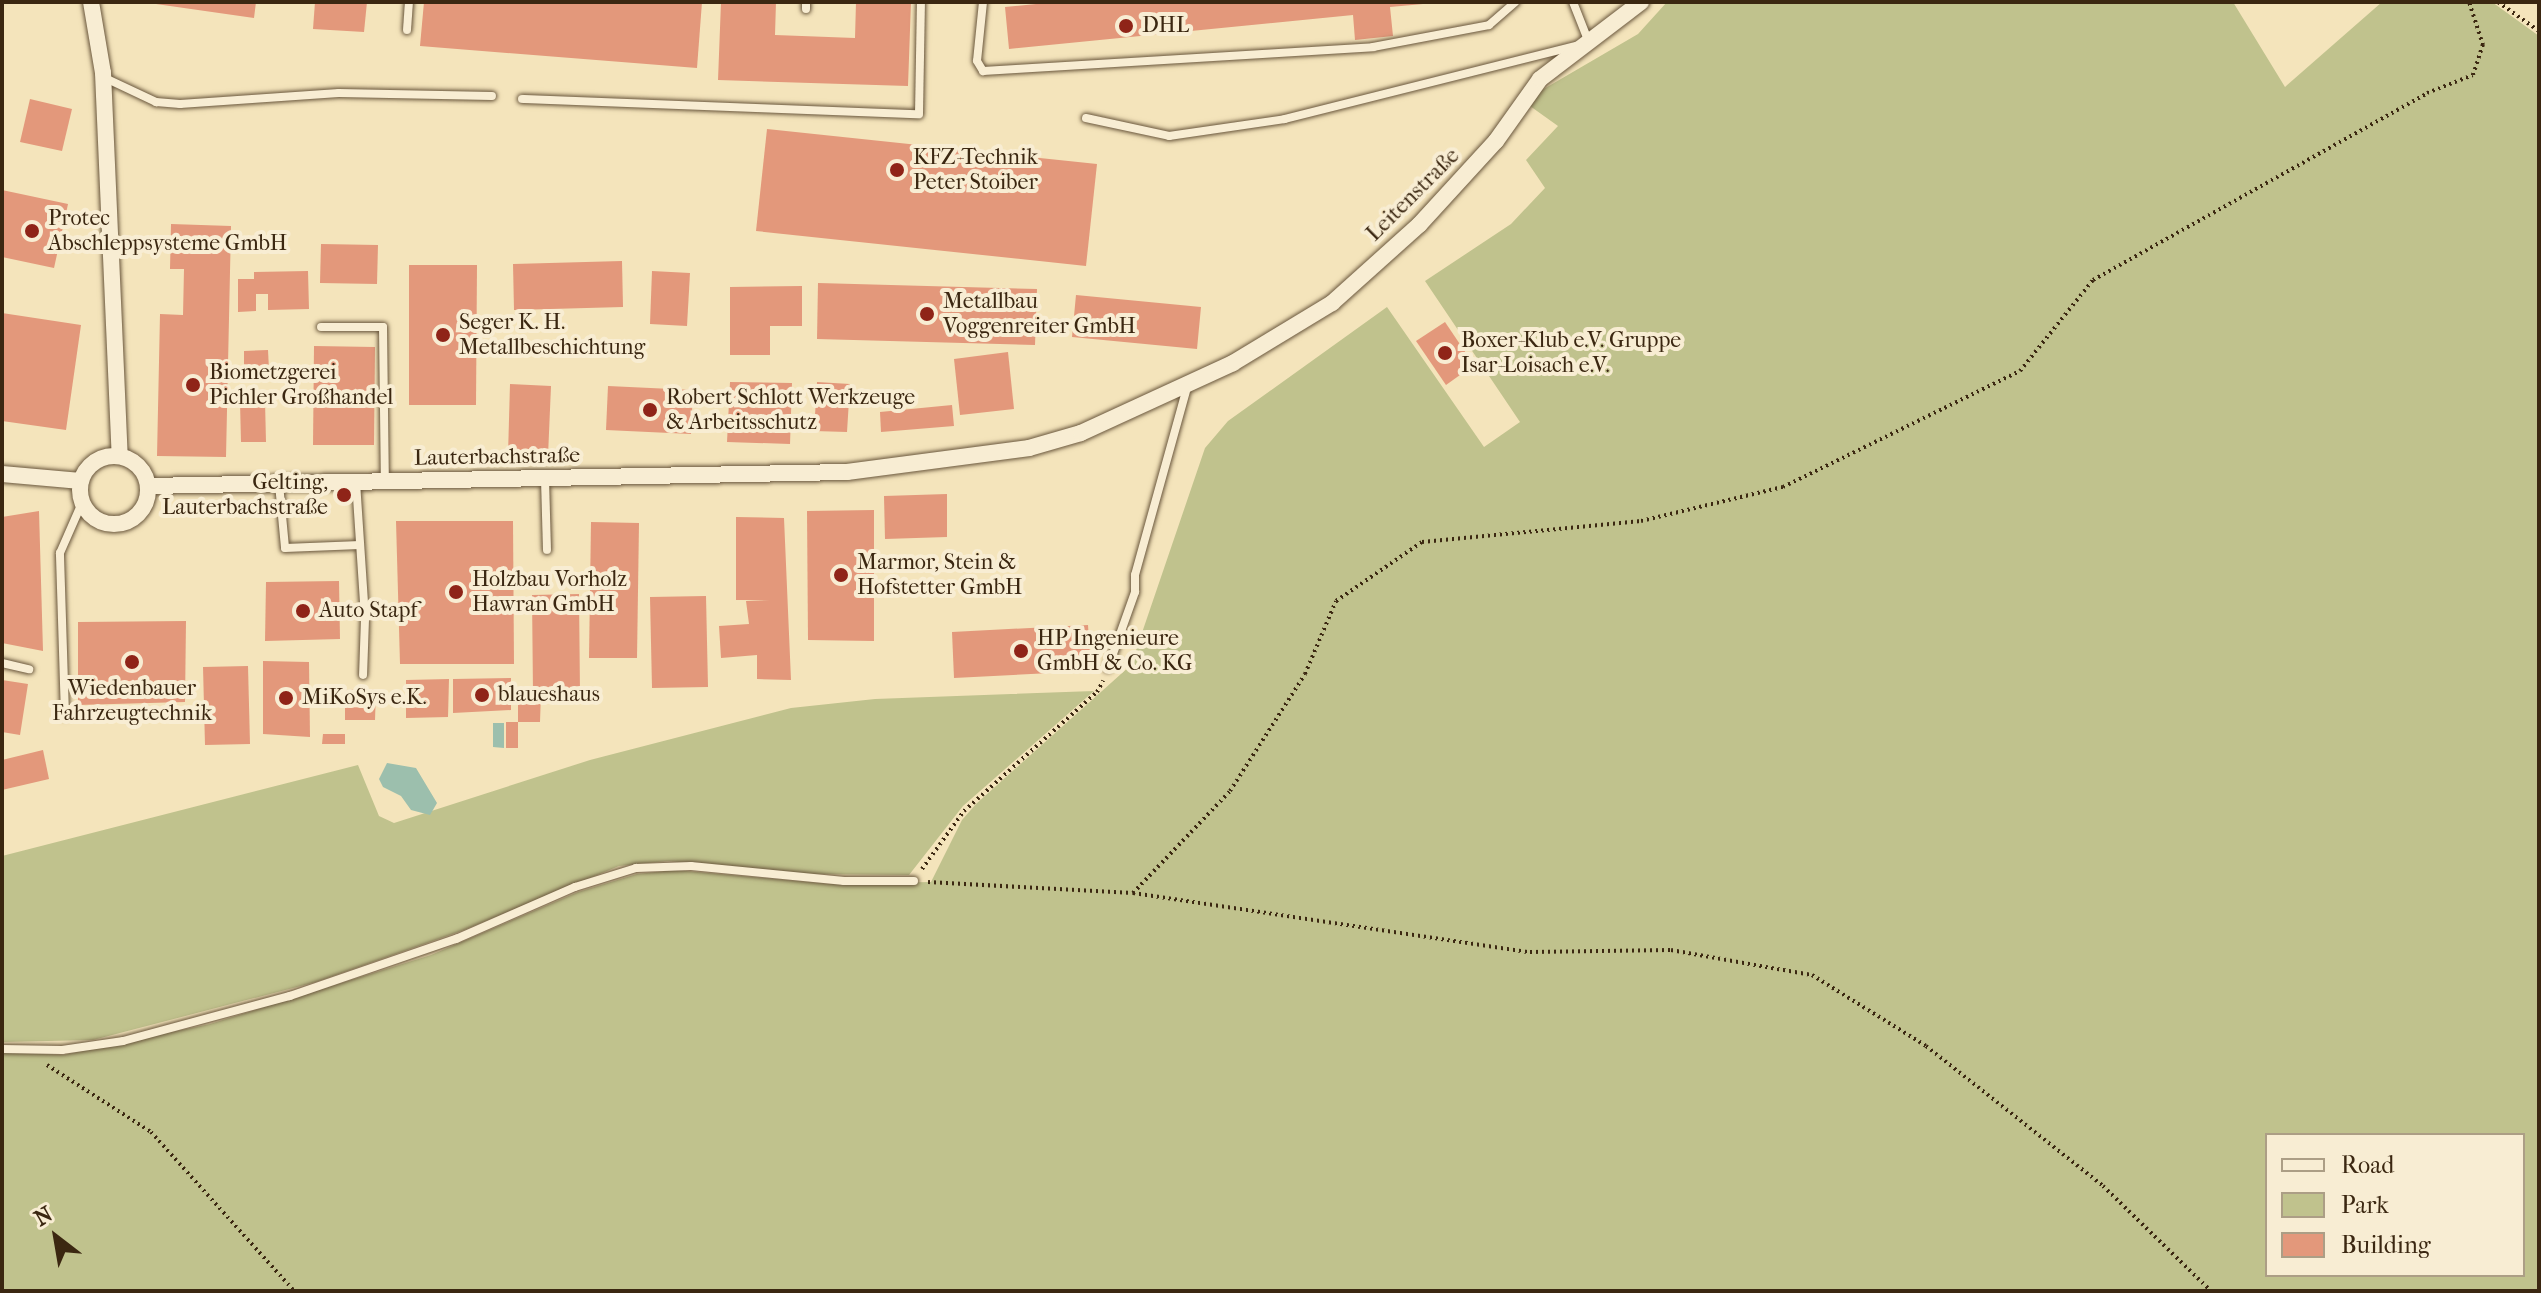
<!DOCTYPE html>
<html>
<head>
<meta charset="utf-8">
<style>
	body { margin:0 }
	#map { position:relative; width:2541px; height:1293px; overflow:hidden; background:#f4e4bb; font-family:"IM FELL French Canon",serif }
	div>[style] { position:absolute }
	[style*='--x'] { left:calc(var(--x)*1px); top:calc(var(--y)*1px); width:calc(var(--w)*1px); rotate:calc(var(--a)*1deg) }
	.green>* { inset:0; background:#c0c28d }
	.water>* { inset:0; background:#9cbfad }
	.building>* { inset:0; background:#e3987b }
	.path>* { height:4px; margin-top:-2px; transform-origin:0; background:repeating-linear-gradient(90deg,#3b2711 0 2px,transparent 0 6px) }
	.roads { filter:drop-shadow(0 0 2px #69563c) drop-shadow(0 0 2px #69563c) }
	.lane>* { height:8px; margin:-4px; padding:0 4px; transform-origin:4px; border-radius:4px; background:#f8edd3 }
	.street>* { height:16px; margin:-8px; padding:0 8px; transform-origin:8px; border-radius:8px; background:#f8edd3 }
	.street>.ring { margin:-8px; padding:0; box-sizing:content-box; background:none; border:16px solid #f8edd3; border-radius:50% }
	.dots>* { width:22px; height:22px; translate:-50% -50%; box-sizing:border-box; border:4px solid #f8edd3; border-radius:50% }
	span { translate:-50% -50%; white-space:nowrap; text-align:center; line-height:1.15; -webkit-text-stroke:8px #f8edd3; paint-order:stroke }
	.poi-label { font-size:22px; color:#3b2711 }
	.left { translate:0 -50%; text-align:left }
	.right { translate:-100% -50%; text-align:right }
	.street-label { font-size:22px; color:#3b2711 }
	.frame { position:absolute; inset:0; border:4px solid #3b2711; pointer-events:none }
	.legend { position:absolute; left:2265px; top:1133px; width:260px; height:144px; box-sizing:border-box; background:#f8edd3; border:2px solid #ac9e85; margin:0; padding:10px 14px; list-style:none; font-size:24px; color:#3b2711 }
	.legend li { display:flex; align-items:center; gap:16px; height:40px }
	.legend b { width:40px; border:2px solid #ac9e85 }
	.north { position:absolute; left:16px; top:1197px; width:80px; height:80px; -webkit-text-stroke:6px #f8edd3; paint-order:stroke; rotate:329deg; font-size:22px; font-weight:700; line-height:32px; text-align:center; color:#3b2711 }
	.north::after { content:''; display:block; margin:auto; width:28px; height:36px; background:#3b2711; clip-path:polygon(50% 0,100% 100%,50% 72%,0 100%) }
</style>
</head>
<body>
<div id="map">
	<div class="green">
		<div style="clip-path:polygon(evenodd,1667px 2px,2233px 2px,2285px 87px,2382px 2px,2492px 2px,2539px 36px,2539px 1291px,2px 1291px,2px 1052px,63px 1055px,210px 1024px,431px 955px,578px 892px,637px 874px,675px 870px,830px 884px,931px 882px,962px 820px,976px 804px,1131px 665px,1205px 448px,1228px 421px,1387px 307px,1484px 447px,1520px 422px,1425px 281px,1511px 224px,1545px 188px,1526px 160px,1558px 126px,1523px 101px,1638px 34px,1667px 2px,2267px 1135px,2523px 1135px,2523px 1275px,2267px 1275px,2267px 1135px)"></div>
		<div style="clip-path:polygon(1094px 691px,963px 806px,909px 875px,803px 874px,668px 861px,619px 866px,464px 930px,316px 982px,93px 1040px,2px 1042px,2px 856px,358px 765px,379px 816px,394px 823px,590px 760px,791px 708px,875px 699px)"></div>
	</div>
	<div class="water">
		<div style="clip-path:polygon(493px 723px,504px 723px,504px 748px,493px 747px)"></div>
		<div style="clip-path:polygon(387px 763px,416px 768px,437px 803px,430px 815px,411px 810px,401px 796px,383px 787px,379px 779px)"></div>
	</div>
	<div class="building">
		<div style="clip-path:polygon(142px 2px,256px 2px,254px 18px)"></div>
		<div style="clip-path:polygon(315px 2px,367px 2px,364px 32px,313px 29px)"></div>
		<div style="clip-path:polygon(424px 2px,702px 2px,697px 68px,420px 46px)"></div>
		<div style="clip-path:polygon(721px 2px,776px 2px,775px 35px,855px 38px,856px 2px,911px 2px,908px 86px,718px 80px)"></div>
		<div style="clip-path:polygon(1056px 2px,1423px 2px,1423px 4px,1390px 7px,1393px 36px,1355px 40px,1353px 15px,1009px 49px,1005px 7px)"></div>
		<div style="clip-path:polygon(30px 99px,72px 109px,62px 151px,20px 142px)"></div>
		<div style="clip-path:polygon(767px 129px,1097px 164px,1086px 266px,756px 231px)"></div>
		<div style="clip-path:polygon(2px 190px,68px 204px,54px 268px,2px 257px)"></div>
		<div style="clip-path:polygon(171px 224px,231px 226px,226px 457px,157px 456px,160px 314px,183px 315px,184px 269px,170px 269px)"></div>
		<div style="clip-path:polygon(321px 244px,378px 245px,377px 284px,320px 283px)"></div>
		<div style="clip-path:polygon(622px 261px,623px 307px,514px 310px,513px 264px)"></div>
		<div style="clip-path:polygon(409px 265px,477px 265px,476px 405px,409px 405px)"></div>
		<div style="clip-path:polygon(308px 271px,309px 309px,268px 310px,268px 294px,256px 294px,256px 311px,238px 312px,238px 279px,254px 279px,254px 272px)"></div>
		<div style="clip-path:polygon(652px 271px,690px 273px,687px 326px,650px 324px)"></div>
		<div style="clip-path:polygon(818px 283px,1037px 289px,1035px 345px,817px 339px)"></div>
		<div style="clip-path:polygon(802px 286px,802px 326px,770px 326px,770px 355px,730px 355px,730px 287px)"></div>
		<div style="clip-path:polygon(1076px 295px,1201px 307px,1197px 349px,1072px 337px)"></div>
		<div style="clip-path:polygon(2px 313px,81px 325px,66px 430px,2px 421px)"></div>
		<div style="clip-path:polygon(1445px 322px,1474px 365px,1446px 385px,1416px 341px)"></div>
		<div style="clip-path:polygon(314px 346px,375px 347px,374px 445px,313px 445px)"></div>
		<div style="clip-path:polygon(268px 350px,269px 370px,244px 371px,244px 351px)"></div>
		<div style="clip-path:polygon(1008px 352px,1014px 409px,960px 415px,954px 359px)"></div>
		<div style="clip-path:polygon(730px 382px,792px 383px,790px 444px,727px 442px)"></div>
		<div style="clip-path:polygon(817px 382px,850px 384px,847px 432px,814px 431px)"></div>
		<div style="clip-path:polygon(510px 384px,551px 386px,548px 456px,508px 455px)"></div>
		<div style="clip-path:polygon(608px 386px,693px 390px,691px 434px,606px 430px)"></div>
		<div style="clip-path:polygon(265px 401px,266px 442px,241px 442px,240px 402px)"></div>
		<div style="clip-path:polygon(952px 405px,954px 426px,881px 432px,880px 412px)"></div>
		<div style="clip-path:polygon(947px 494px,947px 537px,885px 539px,884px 496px)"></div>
		<div style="clip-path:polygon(874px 510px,874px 641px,808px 640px,807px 511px)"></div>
		<div style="clip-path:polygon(39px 511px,43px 651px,2px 643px,2px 517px)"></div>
		<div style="clip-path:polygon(736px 517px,784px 518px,791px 680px,757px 679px,757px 655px,721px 658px,719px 626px,749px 624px,746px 601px,770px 600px,736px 600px)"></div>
		<div style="clip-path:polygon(396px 521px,513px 521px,514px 664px,400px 664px)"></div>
		<div style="clip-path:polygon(591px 522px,639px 523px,637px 658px,589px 658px)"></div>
		<div style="clip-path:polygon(339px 581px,340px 639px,265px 641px,266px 582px)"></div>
		<div style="clip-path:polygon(579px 594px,580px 693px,541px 693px,540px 722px,518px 722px,518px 694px,533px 694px,532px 595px)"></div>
		<div style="clip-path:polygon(706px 596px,708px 687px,652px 688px,650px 597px)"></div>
		<div style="clip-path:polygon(186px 621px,185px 702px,78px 705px,78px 622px)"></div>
		<div style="clip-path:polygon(1088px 625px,1091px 671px,954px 678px,952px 632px)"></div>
		<div style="clip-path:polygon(263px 661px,309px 662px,310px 737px,263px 734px)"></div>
		<div style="clip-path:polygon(248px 666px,250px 744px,205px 745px,203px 667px)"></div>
		<div style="clip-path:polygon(511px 678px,511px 710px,453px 713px,453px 679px)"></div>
		<div style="clip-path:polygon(449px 679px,448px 717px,406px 718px,406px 680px)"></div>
		<div style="clip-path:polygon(2px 680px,28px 684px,20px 735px,2px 732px)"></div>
		<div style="clip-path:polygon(376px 689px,375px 720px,345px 720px,345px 690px)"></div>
		<div style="clip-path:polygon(506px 722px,518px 722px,518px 748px,506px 748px)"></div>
		<div style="clip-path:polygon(323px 734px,345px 734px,345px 744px,322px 744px)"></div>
		<div style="clip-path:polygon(43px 750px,49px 779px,2px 790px,2px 760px)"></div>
	</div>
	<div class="path">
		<div style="--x:2498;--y:2;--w:50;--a:35.3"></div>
		<div style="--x:922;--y:869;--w:72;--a:-54.1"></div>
		<div style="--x:964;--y:811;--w:178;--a:-41.8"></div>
		<div style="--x:1097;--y:692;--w:13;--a:-61"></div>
		<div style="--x:928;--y:882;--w:205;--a:3.1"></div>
		<div style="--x:1133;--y:893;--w:401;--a:8.5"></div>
		<div style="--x:1530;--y:952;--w:141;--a:-0.8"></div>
		<div style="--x:1671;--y:950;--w:143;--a:10.1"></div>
		<div style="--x:1812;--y:975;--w:134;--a:31.9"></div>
		<div style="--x:1926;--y:1046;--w:226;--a:38.3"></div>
		<div style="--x:2103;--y:1186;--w:151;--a:44.2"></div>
		<div style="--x:1133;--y:893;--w:141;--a:-46.4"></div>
		<div style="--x:1230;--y:791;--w:139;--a:-57.3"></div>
		<div style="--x:1305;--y:674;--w:79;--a:-67"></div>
		<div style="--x:1336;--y:601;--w:104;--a:-34.5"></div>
		<div style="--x:1422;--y:542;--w:220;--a:-5.5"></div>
		<div style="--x:1641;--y:521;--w:146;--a:-13.5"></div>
		<div style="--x:1783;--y:487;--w:264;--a:-26.1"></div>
		<div style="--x:2020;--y:371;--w:117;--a:-51.3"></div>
		<div style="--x:2093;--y:280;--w:383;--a:-29.2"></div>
		<div style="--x:2427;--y:93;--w:49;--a:-21.4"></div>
		<div style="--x:2473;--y:75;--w:32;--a:-72"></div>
		<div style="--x:2483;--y:45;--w:45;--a:-108"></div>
		<div style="--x:47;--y:1065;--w:124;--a:32.8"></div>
		<div style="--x:151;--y:1132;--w:214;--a:48"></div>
	</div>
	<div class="roads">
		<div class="lane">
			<div style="--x:983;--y:2;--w:59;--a:95.8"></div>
			<div style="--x:977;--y:61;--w:12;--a:59"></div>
			<div style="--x:983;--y:71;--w:391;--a:-3.5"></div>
			<div style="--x:1373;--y:47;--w:118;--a:-10.7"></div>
			<div style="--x:1489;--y:25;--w:35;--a:-41"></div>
			<div style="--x:1573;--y:2;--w:41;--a:68.5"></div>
			<div style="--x:806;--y:9;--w:7;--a:-90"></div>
			<div style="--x:407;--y:30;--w:28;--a:-86"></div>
			<div style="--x:103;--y:77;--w:59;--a:25.3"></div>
			<div style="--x:156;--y:102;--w:24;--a:5"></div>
			<div style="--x:180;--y:104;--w:159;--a:-4"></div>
			<div style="--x:339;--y:93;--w:153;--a:1.1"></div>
			<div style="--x:522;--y:99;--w:397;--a:2.2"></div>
			<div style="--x:919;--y:114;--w:112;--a:-89"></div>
			<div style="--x:1086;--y:118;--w:85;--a:12.2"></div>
			<div style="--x:1169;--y:136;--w:117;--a:-8.3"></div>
			<div style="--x:1285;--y:119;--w:300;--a:-14.1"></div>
			<div style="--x:321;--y:327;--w:62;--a:0"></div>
			<div style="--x:383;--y:327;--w:154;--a:89.3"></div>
			<div style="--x:545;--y:479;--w:71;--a:88.4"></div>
			<div style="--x:356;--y:482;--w:137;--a:86.2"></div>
			<div style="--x:365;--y:619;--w:56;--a:92"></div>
			<div style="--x:279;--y:484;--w:64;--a:84.6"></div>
			<div style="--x:285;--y:548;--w:75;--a:-2.3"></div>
			<div style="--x:2;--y:663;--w:28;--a:13"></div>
			<div style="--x:1108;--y:668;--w:81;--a:-70.4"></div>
			<div style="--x:1135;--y:592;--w:17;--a:-90"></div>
			<div style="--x:1135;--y:575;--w:195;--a:-74.5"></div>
			<div style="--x:65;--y:715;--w:162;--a:-91.8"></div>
			<div style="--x:60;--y:553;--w:55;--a:-66.3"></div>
			<div style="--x:2;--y:1049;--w:60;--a:1"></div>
			<div style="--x:62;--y:1050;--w:62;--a:-8.4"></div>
			<div style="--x:123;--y:1041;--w:173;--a:-15.1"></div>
			<div style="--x:290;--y:996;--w:176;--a:-19"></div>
			<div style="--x:456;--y:939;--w:130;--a:-23.6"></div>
			<div style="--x:575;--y:887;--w:64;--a:-17.3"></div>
			<div style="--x:636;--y:868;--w:55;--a:-2.1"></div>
			<div style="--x:691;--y:866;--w:154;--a:5.6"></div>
			<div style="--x:844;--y:881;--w:70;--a:0"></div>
		</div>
		<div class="street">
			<div style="--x:91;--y:2;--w:72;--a:80.4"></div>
			<div style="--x:103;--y:73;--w:382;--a:87.5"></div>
			<div class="ring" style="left:80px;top:456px;width:52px;height:52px"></div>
			<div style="--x:2;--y:474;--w:79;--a:5.1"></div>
			<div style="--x:148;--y:486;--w:699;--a:-1.15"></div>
			<div style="--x:847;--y:472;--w:184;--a:-7.5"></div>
			<div style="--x:1029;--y:448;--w:54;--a:-16.1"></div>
			<div style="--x:1081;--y:433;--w:167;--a:-24.7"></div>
			<div style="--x:1233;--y:363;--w:116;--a:-31.2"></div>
			<div style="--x:1332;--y:303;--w:117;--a:-41.9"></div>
			<div style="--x:1419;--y:225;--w:114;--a:-47.5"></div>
			<div style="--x:1496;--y:141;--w:76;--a:-54.6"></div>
			<div style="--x:1540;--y:79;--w:127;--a:-37.3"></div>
		</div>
	</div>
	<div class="dots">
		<div style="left:1126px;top:26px;background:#8f2418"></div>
		<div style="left:897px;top:170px;background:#8f2418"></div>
		<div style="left:32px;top:231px;background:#8f2418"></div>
		<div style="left:927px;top:314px;background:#8f2418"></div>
		<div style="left:443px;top:335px;background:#8f2418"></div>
		<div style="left:1445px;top:353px;background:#8f2418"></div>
		<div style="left:193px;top:385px;background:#8f2418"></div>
		<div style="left:650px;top:410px;background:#8f2418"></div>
		<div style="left:344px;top:495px;background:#8f2418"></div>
		<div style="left:841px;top:575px;background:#8f2418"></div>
		<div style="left:456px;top:592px;background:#8f2418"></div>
		<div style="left:303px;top:611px;background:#8f2418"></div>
		<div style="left:1021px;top:651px;background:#8f2418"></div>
		<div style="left:132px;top:662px;background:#8f2418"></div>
		<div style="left:482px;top:695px;background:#8f2418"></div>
		<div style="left:286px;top:698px;background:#8f2418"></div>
	</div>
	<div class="poi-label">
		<span class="left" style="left:1142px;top:26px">DHL</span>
		<span class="left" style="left:913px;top:170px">KFZ-Technik<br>Peter Stoiber</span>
		<span class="left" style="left:48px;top:231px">Protec<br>Abschleppsysteme GmbH</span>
		<span class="left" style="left:943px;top:314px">Metallbau<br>Voggenreiter GmbH</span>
		<span class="left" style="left:459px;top:335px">Seger K. H.<br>Metallbeschichtung</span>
		<span class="left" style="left:1461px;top:353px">Boxer-Klub e.V. Gruppe<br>Isar-Loisach e.V.</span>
		<span class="left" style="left:209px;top:385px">Biometzgerei<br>Pichler Großhandel</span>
		<span class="left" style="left:666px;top:410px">Robert Schlott Werkzeuge<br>&amp; Arbeitsschutz</span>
		<span class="right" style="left:328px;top:495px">Gelting,<br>Lauterbachstraße</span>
		<span class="left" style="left:857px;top:575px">Marmor, Stein &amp;<br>Hofstetter GmbH</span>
		<span class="left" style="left:472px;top:592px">Holzbau Vorholz<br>Hawran GmbH</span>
		<span class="left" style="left:319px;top:611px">Auto Stapf</span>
		<span class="left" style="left:1037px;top:651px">HP Ingenieure<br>GmbH &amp; Co. KG</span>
		<span style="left:132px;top:701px">Wiedenbauer<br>Fahrzeugtechnik</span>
		<span class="left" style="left:498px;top:695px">blaueshaus</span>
		<span class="left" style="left:302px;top:698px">MiKoSys e.K.</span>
	</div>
	<div class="street-label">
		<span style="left:1413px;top:195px;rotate:-45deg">Leitenstraße</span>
		<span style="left:497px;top:457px;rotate:-1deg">Lauterbachstraße</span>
	</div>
	<div class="frame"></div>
	<ul class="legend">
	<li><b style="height:10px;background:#f8edd3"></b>Road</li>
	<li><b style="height:22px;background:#c0c28d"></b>Park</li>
	<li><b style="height:22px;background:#e3987b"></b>Building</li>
	</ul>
	<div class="north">N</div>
</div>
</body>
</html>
